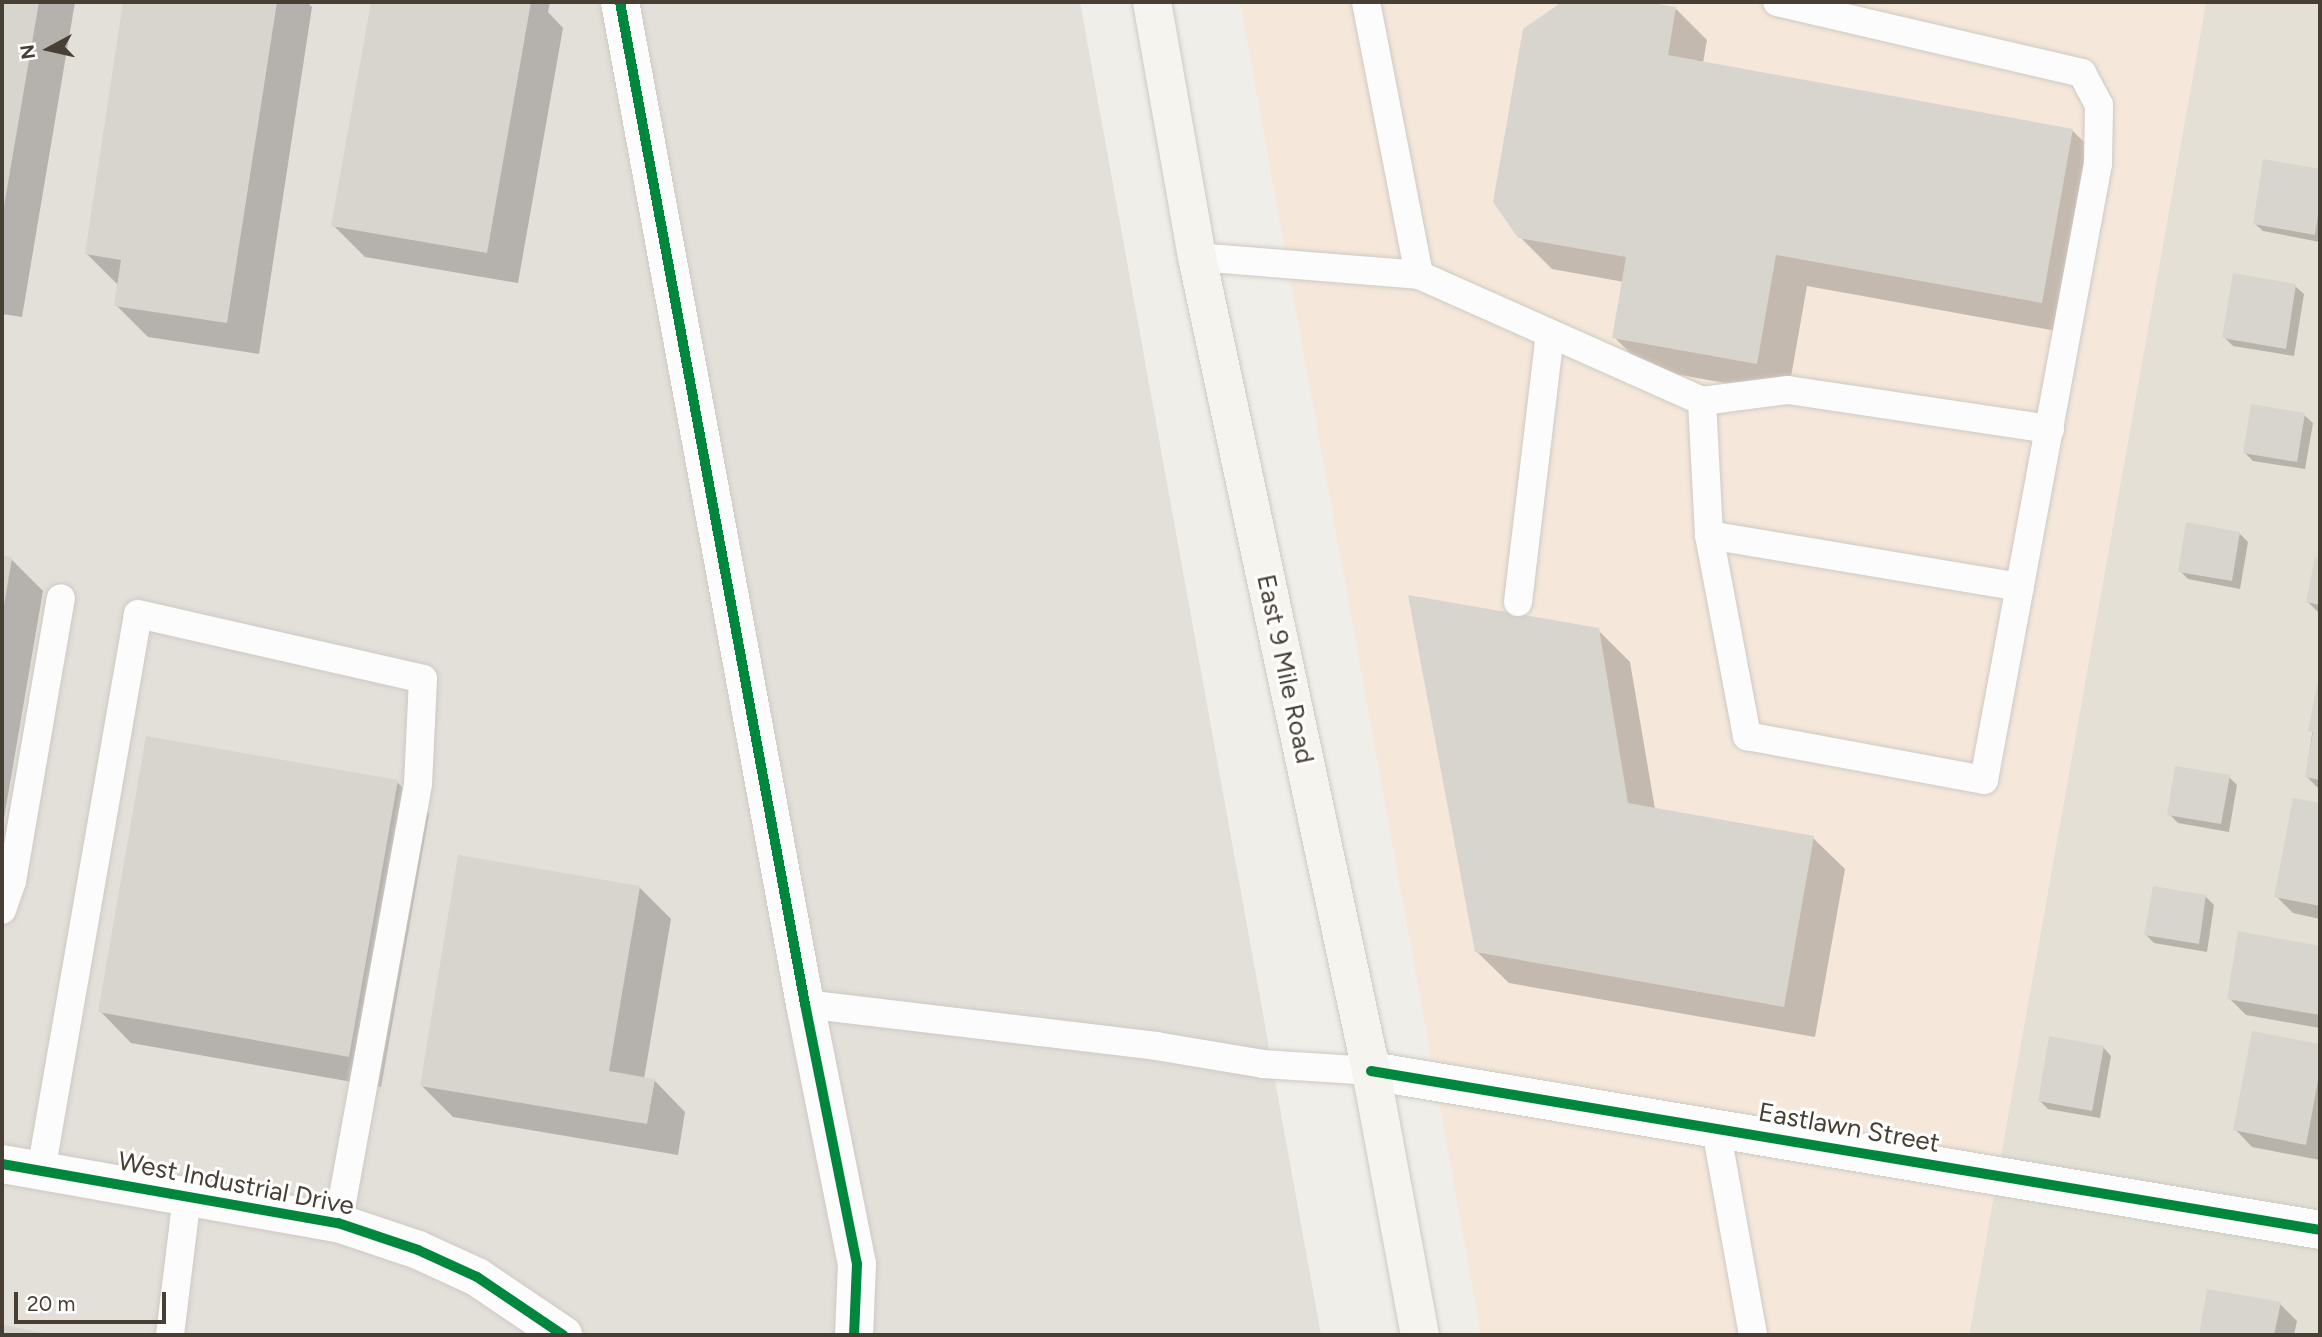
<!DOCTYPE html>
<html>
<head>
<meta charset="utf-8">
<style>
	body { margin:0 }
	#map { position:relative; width:2322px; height:1337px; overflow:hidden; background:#f0eee8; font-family:Figtree,sans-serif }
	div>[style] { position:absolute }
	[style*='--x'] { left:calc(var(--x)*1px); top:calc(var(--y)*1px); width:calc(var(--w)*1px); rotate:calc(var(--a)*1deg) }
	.residential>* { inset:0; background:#e5e0d5 }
	.commercial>* { inset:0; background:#f5e8da }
	.industrial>* { inset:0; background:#e3dfd9 }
	.shadow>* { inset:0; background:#0003 }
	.building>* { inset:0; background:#d8d5cf }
	.roads { filter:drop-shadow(0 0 2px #cdcac4) drop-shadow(0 0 2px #cdcac4) }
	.service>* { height:28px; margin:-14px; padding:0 14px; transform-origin:14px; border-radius:14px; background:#fdfcfc }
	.minor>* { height:38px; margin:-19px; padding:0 19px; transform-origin:19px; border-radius:19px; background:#fdfcfc }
	.secondary>* { height:38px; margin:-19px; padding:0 19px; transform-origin:19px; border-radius:19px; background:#f6f4ee }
	.cycleway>* { height:10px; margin:-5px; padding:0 5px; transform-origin:5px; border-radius:5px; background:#00873e }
	span { translate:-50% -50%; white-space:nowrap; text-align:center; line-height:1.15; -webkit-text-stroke:6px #fff; paint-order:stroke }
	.street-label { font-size:26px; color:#473f34 }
	.frame { position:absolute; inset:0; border:4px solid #473f34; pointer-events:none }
	.north { position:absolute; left:14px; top:14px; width:70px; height:70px; -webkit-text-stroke:5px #fff; paint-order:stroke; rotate:262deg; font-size:19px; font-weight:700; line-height:28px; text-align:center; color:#473f34 }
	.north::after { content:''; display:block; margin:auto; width:24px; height:32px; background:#473f34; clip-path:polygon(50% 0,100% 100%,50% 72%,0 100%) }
	.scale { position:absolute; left:14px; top:1292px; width:152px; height:32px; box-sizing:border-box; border:4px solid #473f34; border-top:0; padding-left:9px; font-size:21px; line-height:24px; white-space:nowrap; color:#473f34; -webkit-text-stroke:5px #fff; paint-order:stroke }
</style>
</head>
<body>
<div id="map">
	<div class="residential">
		<div style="clip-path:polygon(2206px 2px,2320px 2px,2320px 1335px,1969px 1335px)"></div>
	</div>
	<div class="commercial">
		<div style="clip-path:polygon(1240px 2px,2206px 2px,1969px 1335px,1481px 1335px)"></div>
	</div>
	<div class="industrial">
		<div style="clip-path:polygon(2px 2px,1080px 2px,1321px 1335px,2px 1335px)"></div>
	</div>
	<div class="shadow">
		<div style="clip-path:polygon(2px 2px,75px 2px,22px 317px,2px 314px)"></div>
		<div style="clip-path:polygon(125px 2px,307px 2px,312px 7px,259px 354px,148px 337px,116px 305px,119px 286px,87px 254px)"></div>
		<div style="clip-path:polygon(372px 2px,550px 2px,548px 12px,563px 28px,518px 283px,365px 257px,333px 225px)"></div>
		<div style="clip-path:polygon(1565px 2px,1635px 2px,1676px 9px,1707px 40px,1703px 63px,2072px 130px,2104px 162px,2073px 334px,1807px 286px,1788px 394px,1646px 369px,1614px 337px,1624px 282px,1552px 269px,1520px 237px,1525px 30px)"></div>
		<div style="clip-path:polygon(2265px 161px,2320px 171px,2320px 242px,2263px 231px,2254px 223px)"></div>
		<div style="clip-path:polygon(2295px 286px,2304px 294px,2294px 356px,2233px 346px,2224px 337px)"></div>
		<div style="clip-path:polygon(2304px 415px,2313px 423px,2305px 469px,2253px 461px,2245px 453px)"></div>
		<div style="clip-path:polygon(2239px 533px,2248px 542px,2240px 589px,2188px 579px,2180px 571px)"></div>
		<div style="clip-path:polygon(2px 557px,11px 559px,43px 591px,2px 830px)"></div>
		<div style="clip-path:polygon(2316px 559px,2320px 560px,2320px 614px,2308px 602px)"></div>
		<div style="clip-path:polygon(1598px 630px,1630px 662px,1655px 809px,1813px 838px,1845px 869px,1815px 1037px,1509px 983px,1477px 952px)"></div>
		<div style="clip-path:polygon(2319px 687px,2320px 687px,2320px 790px,2306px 776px)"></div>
		<div style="clip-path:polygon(2229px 777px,2237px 785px,2229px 832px,2178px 823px,2169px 814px)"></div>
		<div style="clip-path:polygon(397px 782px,429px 814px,381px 1087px,131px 1043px,100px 1011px)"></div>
		<div style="clip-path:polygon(2294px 800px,2320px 805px,2320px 919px,2293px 913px,2276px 896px)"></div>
		<div style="clip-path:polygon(640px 888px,671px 919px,644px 1079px,654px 1080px,685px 1112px,678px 1155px,453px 1117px,421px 1085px)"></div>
		<div style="clip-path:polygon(2205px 896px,2214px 905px,2207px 952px,2154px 943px,2146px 935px)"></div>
		<div style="clip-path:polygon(2239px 933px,2320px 948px,2320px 1028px,2246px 1015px,2229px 998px)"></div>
		<div style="clip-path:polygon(2253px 1033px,2320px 1046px,2320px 1160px,2252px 1147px,2235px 1129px)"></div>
		<div style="clip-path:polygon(2103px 1047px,2111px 1056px,2100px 1118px,2048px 1109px,2040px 1101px)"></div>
		<div style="clip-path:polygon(2209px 1291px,2280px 1304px,2297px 1321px,2294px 1335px,2200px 1335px)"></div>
	</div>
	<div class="building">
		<div style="clip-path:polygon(2px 2px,39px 2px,3px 212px,2px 212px)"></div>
		<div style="clip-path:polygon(123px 2px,277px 2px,227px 323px,114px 306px,121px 260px,85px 254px)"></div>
		<div style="clip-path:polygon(371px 2px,531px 2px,487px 253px,331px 226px)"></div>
		<div style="clip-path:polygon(1562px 2px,1645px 2px,1676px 7px,1668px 55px,2073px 129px,2042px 303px,1776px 255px,1757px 364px,1612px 338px,1626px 257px,1518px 238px,1493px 202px,1523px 29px)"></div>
		<div style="clip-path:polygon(2263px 159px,2320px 169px,2320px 203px,2315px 235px,2253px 224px)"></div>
		<div style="clip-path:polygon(2233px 273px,2296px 284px,2286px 349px,2222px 338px)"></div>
		<div style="clip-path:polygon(2251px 404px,2305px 413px,2297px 462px,2243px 453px)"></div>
		<div style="clip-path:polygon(2186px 522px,2240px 532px,2232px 581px,2178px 572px)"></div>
		<div style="clip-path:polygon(2px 555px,12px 558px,3px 611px,2px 611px)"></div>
		<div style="clip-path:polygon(2315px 557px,2320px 558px,2320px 605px,2306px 602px)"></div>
		<div style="clip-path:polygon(1408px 595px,1599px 628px,1628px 803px,1814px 836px,1784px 1007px,1475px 952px)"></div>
		<div style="clip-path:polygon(2317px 685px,2320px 685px,2320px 780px,2305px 777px,2313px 732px,2308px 731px)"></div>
		<div style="clip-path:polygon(146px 736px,398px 780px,349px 1057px,98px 1012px)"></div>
		<div style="clip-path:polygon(2175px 766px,2230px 775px,2221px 824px,2167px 815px)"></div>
		<div style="clip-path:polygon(2293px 798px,2320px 803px,2320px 906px,2274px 897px)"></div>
		<div style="clip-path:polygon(458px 855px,640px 886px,609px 1071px,655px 1079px,647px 1124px,420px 1086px)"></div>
		<div style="clip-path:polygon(2153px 886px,2206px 895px,2199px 944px,2144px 935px)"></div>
		<div style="clip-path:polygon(2238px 931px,2320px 946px,2320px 1015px,2227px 999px)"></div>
		<div style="clip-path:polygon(2252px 1031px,2320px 1044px,2320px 1070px,2306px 1145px,2233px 1130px)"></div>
		<div style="clip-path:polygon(2049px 1036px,2104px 1046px,2092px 1111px,2038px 1101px)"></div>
		<div style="clip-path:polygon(2207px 1289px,2281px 1302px,2274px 1335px,2199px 1335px)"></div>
		<div style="clip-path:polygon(2px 1325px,49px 1334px,49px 1335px,2px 1335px)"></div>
	</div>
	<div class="roads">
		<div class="service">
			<div style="--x:1366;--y:2;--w:278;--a:79"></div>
			<div style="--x:1197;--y:257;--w:223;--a:4.6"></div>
			<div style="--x:1419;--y:275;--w:310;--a:24"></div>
			<div style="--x:1702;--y:401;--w:134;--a:87"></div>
			<div style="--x:1709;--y:535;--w:205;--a:79.3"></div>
			<div style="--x:1747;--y:736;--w:241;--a:10.5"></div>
			<div style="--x:1984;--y:780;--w:626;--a:-79.52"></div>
			<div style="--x:2098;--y:164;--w:59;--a:-89"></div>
			<div style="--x:2099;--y:105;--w:36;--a:-118"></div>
			<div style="--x:2082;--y:73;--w:313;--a:-166.9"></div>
			<div style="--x:1702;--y:401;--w:87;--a:-7.3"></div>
			<div style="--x:1788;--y:390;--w:265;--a:8.5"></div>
			<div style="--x:1709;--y:535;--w:315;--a:9.5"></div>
			<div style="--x:1518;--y:602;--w:269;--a:-83.2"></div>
			<div style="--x:2;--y:910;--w:31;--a:-71"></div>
			<div style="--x:12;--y:881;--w:287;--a:-80.2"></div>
			<div style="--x:805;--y:1004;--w:354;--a:6.8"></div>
			<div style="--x:1156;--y:1046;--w:109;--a:9.5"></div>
			<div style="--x:1263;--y:1064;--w:108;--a:3.7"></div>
			<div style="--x:1716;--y:1129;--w:209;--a:79.8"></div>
			<div style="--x:41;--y:1171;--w:565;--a:-80.12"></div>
			<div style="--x:138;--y:614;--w:292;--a:12.8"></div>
			<div style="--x:423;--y:679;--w:105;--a:92.7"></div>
			<div style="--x:418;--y:784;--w:446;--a:100.3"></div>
			<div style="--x:170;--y:1335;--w:139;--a:-83"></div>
		</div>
		<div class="minor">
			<div style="--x:620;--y:2;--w:1019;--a:79.54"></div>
			<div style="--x:805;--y:1004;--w:265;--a:78.7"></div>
			<div style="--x:857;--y:1264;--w:71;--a:92.4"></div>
			<div style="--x:1371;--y:1071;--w:962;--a:9.51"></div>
			<div style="--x:2;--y:1164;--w:341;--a:10"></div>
			<div style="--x:338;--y:1223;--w:84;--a:18.6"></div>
			<div style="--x:418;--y:1250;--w:65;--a:24.6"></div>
			<div style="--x:477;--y:1277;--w:104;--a:34"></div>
		</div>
		<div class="secondary">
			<div style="--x:1152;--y:2;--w:259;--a:80"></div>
			<div style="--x:1197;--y:257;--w:832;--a:77.93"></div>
			<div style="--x:1371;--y:1071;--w:269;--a:79.5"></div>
		</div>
	</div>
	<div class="cycleway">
		<div style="--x:620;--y:2;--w:1019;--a:79.54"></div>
		<div style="--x:805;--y:1004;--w:265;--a:78.7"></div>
		<div style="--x:857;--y:1264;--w:71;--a:92.4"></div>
		<div style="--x:1371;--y:1071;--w:962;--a:9.51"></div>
		<div style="--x:2;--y:1164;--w:341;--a:10"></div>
		<div style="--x:338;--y:1223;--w:84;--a:18.6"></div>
		<div style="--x:418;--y:1250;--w:65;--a:24.6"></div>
		<div style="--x:477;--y:1277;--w:104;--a:34"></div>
	</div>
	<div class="street-label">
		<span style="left:1285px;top:669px;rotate:78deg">East 9 Mile Road</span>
		<span style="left:1849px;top:1128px;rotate:10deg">Eastlawn Street</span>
		<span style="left:236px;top:1184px;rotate:11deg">West Industrial Drive</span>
	</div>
	<div class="frame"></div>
	<div class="north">N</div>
	<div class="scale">20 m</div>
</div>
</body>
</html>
